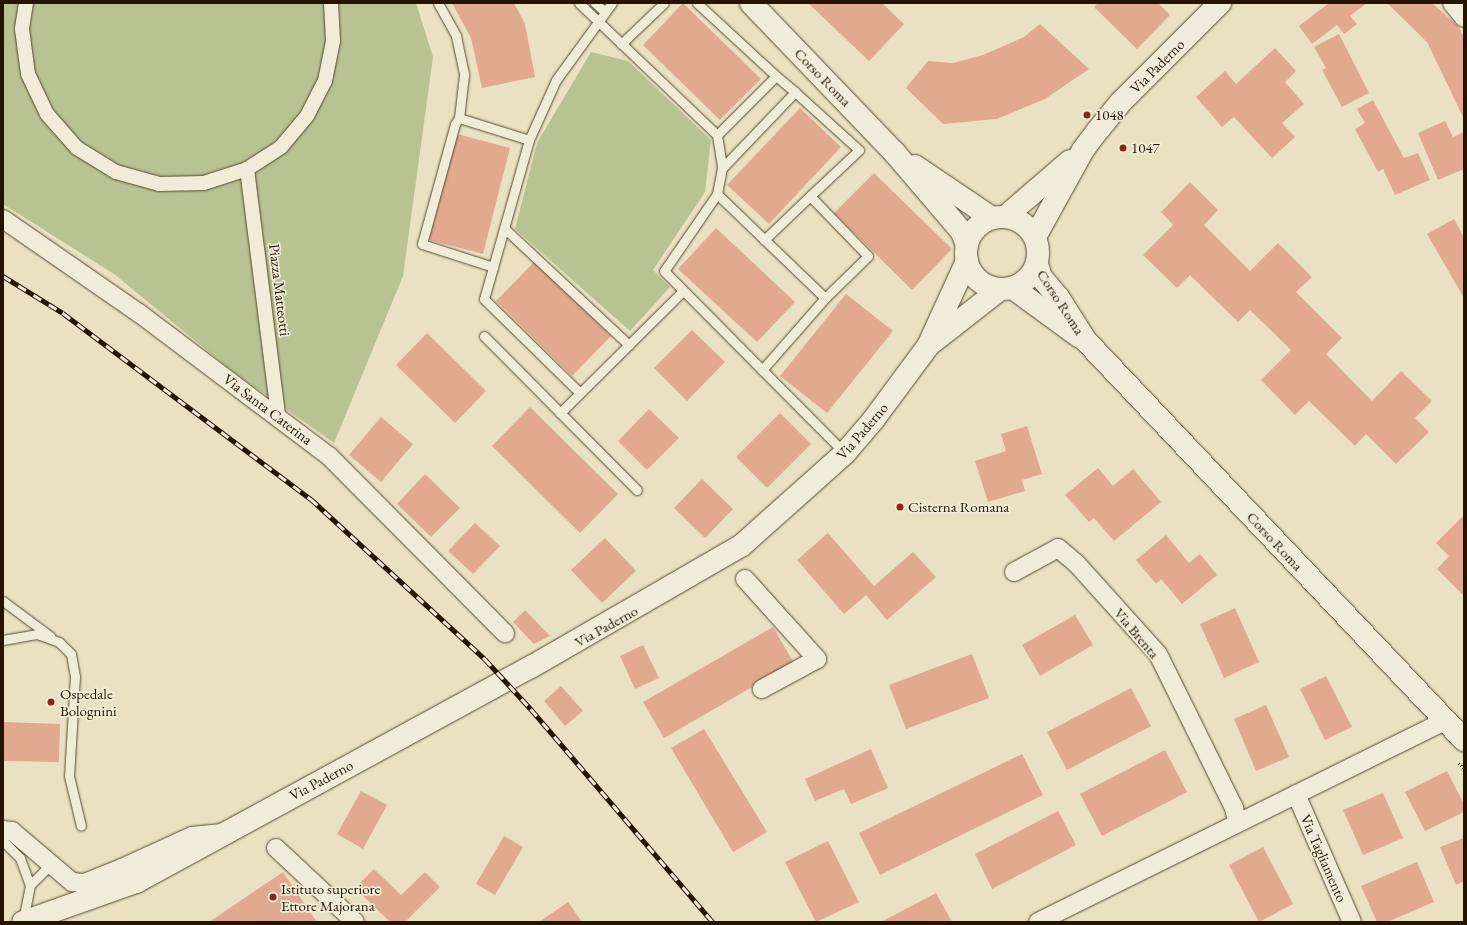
<!DOCTYPE html>
<html>
<head>
<meta charset="utf-8">
<style>
	body { margin:0 }
	#map { position:relative; width:1467px; height:925px; overflow:hidden; background:#eae1c3; font-family:"EB Garamond",serif }
	div>[style] { position:absolute }
	[style*='--x'] { left:calc(var(--x)*1px); top:calc(var(--y)*1px); width:calc(var(--w)*1px); rotate:calc(var(--a)*1deg) }
	.green>* { inset:0; background:#b8c293 }
	.building>* { inset:0; background:#e1aa90 }
	.path>* { height:2.5px; margin-top:-1.25px; transform-origin:0; background:repeating-linear-gradient(90deg,#251500 0 1px,transparent 0 3px) }
	.roads { filter:drop-shadow(0 0 1px #564831) drop-shadow(0 0 1px #564831) }
	.service>* { height:9px; margin:-4.5px; padding:0 4.5px; transform-origin:4.5px; border-radius:4.5px; background:#f1ecd8 }
	.pedestrian>* { height:14px; margin:-7px; padding:0 7px; transform-origin:7px; border-radius:7px; background:#f1ecd8 }
	.minor>* { height:18px; margin:-9px; padding:0 9px; transform-origin:9px; border-radius:9px; background:#f1ecd8 }
	.tertiary>* { height:22px; margin:-11px; padding:0 11px; transform-origin:11px; border-radius:11px; background:#f1ecd8 }
	.tertiary>.ring { margin:-11px; padding:0; box-sizing:content-box; background:none; border:22px solid #f1ecd8; border-radius:50% }
	.rail>* { height:4.5px; margin-top:-2.25px; transform-origin:0; background:repeating-linear-gradient(90deg,#f1ecd8 0 9px,#251500 0 18px); box-sizing:border-box; border-block:1px solid #251500 }
	.dots>* { width:11px; height:11px; translate:-50% -50%; box-sizing:border-box; border:2px solid #f1ecd8; border-radius:50% }
	span { translate:-50% -50%; white-space:nowrap; text-align:center; line-height:1.15; -webkit-text-stroke:3.5px #f1ecd8; paint-order:stroke }
	.street-label { font-size:15px; color:#251500 }
	.poi-label { font-size:15px; color:#251500 }
	.left { translate:0 -50%; text-align:left }
	.frame { position:absolute; inset:0; border:4px solid #251500; pointer-events:none }
</style>
</head>
<body>
<div id="map">
	<div class="green">
		<div style="clip-path:polygon(3px 3px,416px 3px,433px 57px,403px 276px,334px 443px,232px 371px,114px 274px,3px 204px)"></div>
		<div style="clip-path:polygon(591px 52px,628px 61px,711px 140px,705px 192px,653px 270px,670px 287px,630px 331px,515px 229px,537px 143px)"></div>
	</div>
	<div class="building">
		<div style="clip-path:polygon(452px 3px,514px 3px,525px 24px,535px 77px,482px 88px,471px 38px)"></div>
		<div style="clip-path:polygon(683px 3px,761px 79px,720px 120px,643px 45px)"></div>
		<div style="clip-path:polygon(808px 3px,882px 3px,904px 24px,869px 61px)"></div>
		<div style="clip-path:polygon(1098px 3px,1158px 3px,1170px 15px,1137px 49px,1094px 7px)"></div>
		<div style="clip-path:polygon(1329px 3px,1367px 3px,1350px 16px,1357px 24px,1344px 34px,1337px 25px,1312px 44px,1299px 26px)"></div>
		<div style="clip-path:polygon(1387px 3px,1432px 3px,1458px 26px,1464px 37px,1464px 119px,1427px 42px)"></div>
		<div style="clip-path:polygon(1040px 24px,1089px 69px,1045px 99px,997px 119px,943px 124px,906px 88px,928px 61px,953px 63px,983px 55px,1024px 37px)"></div>
		<div style="clip-path:polygon(1339px 34px,1369px 93px,1342px 107px,1322px 70px,1326px 68px,1314px 47px)"></div>
		<div style="clip-path:polygon(1275px 48px,1296px 71px,1285px 82px,1304px 104px,1282px 123px,1295px 137px,1272px 158px,1234px 117px,1222px 127px,1196px 97px,1225px 71px,1236px 84px)"></div>
		<div style="clip-path:polygon(1373px 100px,1404px 158px,1418px 153px,1430px 180px,1395px 195px,1383px 169px,1378px 172px,1355px 129px,1365px 123px,1357px 109px)"></div>
		<div style="clip-path:polygon(800px 108px,841px 147px,769px 224px,727px 185px)"></div>
		<div style="clip-path:polygon(1445px 121px,1453px 137px,1464px 132px,1464px 169px,1438px 180px,1418px 133px)"></div>
		<div style="clip-path:polygon(457px 134px,510px 148px,483px 254px,429px 240px)"></div>
		<div style="clip-path:polygon(874px 173px,952px 249px,912px 290px,834px 213px)"></div>
		<div style="clip-path:polygon(1190px 182px,1218px 210px,1204px 225px,1250px 271px,1278px 243px,1312px 277px,1296px 292px,1342px 338px,1326px 354px,1372px 401px,1401px 371px,1432px 401px,1415px 418px,1429px 432px,1396px 464px,1366px 434px,1355px 446px,1309px 401px,1295px 415px,1261px 380px,1291px 350px,1250px 310px,1238px 322px,1190px 275px,1177px 288px,1143px 255px,1173px 225px,1161px 212px)"></div>
		<div style="clip-path:polygon(1454px 219px,1464px 237px,1464px 298px,1427px 234px)"></div>
		<div style="clip-path:polygon(716px 228px,795px 302px,757px 342px,678px 269px)"></div>
		<div style="clip-path:polygon(534px 262px,611px 336px,572px 376px,496px 301px)"></div>
		<div style="clip-path:polygon(846px 294px,893px 331px,827px 413px,780px 376px)"></div>
		<div style="clip-path:polygon(692px 330px,725px 362px,687px 401px,654px 368px)"></div>
		<div style="clip-path:polygon(427px 333px,486px 391px,455px 423px,396px 365px)"></div>
		<div style="clip-path:polygon(530px 407px,618px 494px,580px 533px,492px 446px)"></div>
		<div style="clip-path:polygon(649px 409px,679px 438px,647px 470px,618px 441px)"></div>
		<div style="clip-path:polygon(780px 413px,811px 444px,767px 488px,736px 457px)"></div>
		<div style="clip-path:polygon(381px 417px,413px 444px,381px 482px,349px 455px)"></div>
		<div style="clip-path:polygon(1027px 426px,1042px 474px,1022px 480px,1025px 491px,988px 502px,975px 461px,1006px 451px,1001px 434px)"></div>
		<div style="clip-path:polygon(1098px 468px,1113px 486px,1133px 469px,1161px 502px,1114px 541px,1094px 518px,1089px 522px,1065px 495px)"></div>
		<div style="clip-path:polygon(425px 474px,460px 508px,431px 537px,397px 504px)"></div>
		<div style="clip-path:polygon(702px 479px,733px 509px,705px 538px,674px 508px)"></div>
		<div style="clip-path:polygon(1464px 515px,1464px 596px,1437px 569px,1449px 556px,1436px 543px)"></div>
		<div style="clip-path:polygon(475px 523px,500px 546px,473px 574px,448px 551px)"></div>
		<div style="clip-path:polygon(828px 533px,874px 586px,913px 552px,936px 577px,887px 620px,866px 595px,844px 614px,797px 560px)"></div>
		<div style="clip-path:polygon(1166px 535px,1189px 563px,1200px 554px,1217px 575px,1182px 604px,1161px 579px,1156px 584px,1136px 560px)"></div>
		<div style="clip-path:polygon(605px 538px,636px 571px,602px 603px,571px 570px)"></div>
		<div style="clip-path:polygon(1235px 608px,1259px 662px,1224px 678px,1200px 624px)"></div>
		<div style="clip-path:polygon(525px 610px,550px 636px,534px 644px,513px 622px)"></div>
		<div style="clip-path:polygon(1075px 615px,1093px 645px,1040px 676px,1022px 645px)"></div>
		<div style="clip-path:polygon(773px 627px,794px 663px,664px 738px,643px 702px)"></div>
		<div style="clip-path:polygon(643px 645px,659px 678px,635px 689px,620px 656px)"></div>
		<div style="clip-path:polygon(972px 654px,989px 698px,906px 729px,889px 685px)"></div>
		<div style="clip-path:polygon(1326px 676px,1352px 727px,1325px 740px,1300px 689px)"></div>
		<div style="clip-path:polygon(561px 686px,583px 711px,565px 726px,544px 701px)"></div>
		<div style="clip-path:polygon(1131px 688px,1151px 726px,1067px 770px,1047px 732px)"></div>
		<div style="clip-path:polygon(1266px 705px,1289px 757px,1256px 771px,1234px 719px)"></div>
		<div style="clip-path:polygon(3px 722px,60px 724px,59px 762px,3px 761px)"></div>
		<div style="clip-path:polygon(704px 729px,767px 832px,733px 852px,671px 748px)"></div>
		<div style="clip-path:polygon(871px 749px,888px 788px,851px 804px,844px 789px,815px 801px,805px 779px)"></div>
		<div style="clip-path:polygon(1165px 750px,1187px 792px,1102px 836px,1080px 794px)"></div>
		<div style="clip-path:polygon(1022px 754px,1043px 795px,880px 875px,859px 833px)"></div>
		<div style="clip-path:polygon(1447px 771px,1464px 804px,1464px 812px,1425px 831px,1405px 792px)"></div>
		<div style="clip-path:polygon(361px 791px,387px 805px,363px 849px,337px 834px)"></div>
		<div style="clip-path:polygon(1383px 793px,1403px 838px,1363px 855px,1343px 810px)"></div>
		<div style="clip-path:polygon(1058px 811px,1076px 845px,992px 889px,975px 854px)"></div>
		<div style="clip-path:polygon(504px 836px,523px 847px,495px 895px,476px 884px)"></div>
		<div style="clip-path:polygon(1464px 838px,1464px 881px,1456px 885px,1440px 847px)"></div>
		<div style="clip-path:polygon(828px 841px,859px 902px,816px 922px,785px 862px)"></div>
		<div style="clip-path:polygon(1263px 847px,1293px 904px,1259px 922px,1229px 865px)"></div>
		<div style="clip-path:polygon(1417px 862px,1434px 902px,1387px 922px,1377px 922px,1361px 886px)"></div>
		<div style="clip-path:polygon(374px 869px,401px 895px,425px 872px,440px 887px,405px 922px,390px 922px,355px 888px)"></div>
		<div style="clip-path:polygon(283px 872px,317px 922px,209px 922px)"></div>
		<div style="clip-path:polygon(936px 893px,952px 922px,881px 922px)"></div>
		<div style="clip-path:polygon(568px 902px,582px 922px,539px 922px)"></div>
	</div>
	<div class="path">
		<div style="--x:1459;--y:763;--w:8;--a:50"></div>
	</div>
	<div class="roads">
		<div class="service">
			<div style="--x:438;--y:3;--w:38;--a:61"></div>
			<div style="--x:456;--y:36;--w:40;--a:78"></div>
			<div style="--x:464;--y:75;--w:43;--a:96.6"></div>
			<div style="--x:459;--y:118;--w:7;--a:124"></div>
			<div style="--x:455;--y:124;--w:124;--a:105.4"></div>
			<div style="--x:422;--y:244;--w:75;--a:17.9"></div>
			<div style="--x:579;--y:3;--w:191;--a:43.7"></div>
			<div style="--x:717;--y:135;--w:83;--a:-45"></div>
			<div style="--x:776;--y:76;--w:25;--a:40"></div>
			<div style="--x:795;--y:92;--w:105;--a:133.8"></div>
			<div style="--x:722;--y:168;--w:26;--a:101"></div>
			<div style="--x:717;--y:194;--w:93;--a:124.5"></div>
			<div style="--x:664;--y:271;--w:257;--a:45.2"></div>
			<div style="--x:595;--y:3;--w:13;--a:42"></div>
			<div style="--x:697;--y:3;--w:108;--a:42.7"></div>
			<div style="--x:621;--y:44;--w:59;--a:-43.6"></div>
			<div style="--x:795;--y:92;--w:86;--a:42.2"></div>
			<div style="--x:859;--y:150;--w:67;--a:136.8"></div>
			<div style="--x:459;--y:118;--w:73;--a:17.4"></div>
			<div style="--x:529;--y:140;--w:66;--a:-65.8"></div>
			<div style="--x:556;--y:80;--w:95;--a:-54"></div>
			<div style="--x:717;--y:135;--w:33;--a:81"></div>
			<div style="--x:529;--y:140;--w:165;--a:105.8"></div>
			<div style="--x:484;--y:299;--w:134;--a:44.4"></div>
			<div style="--x:717;--y:194;--w:150;--a:43.9"></div>
			<div style="--x:825;--y:298;--w:96;--a:131.2"></div>
			<div style="--x:504;--y:228;--w:171;--a:43.1"></div>
			<div style="--x:764;--y:240;--w:64;--a:-43.7"></div>
			<div style="--x:810;--y:196;--w:83;--a:46"></div>
			<div style="--x:868;--y:256;--w:60;--a:135.7"></div>
			<div style="--x:484;--y:336;--w:217;--a:45.2"></div>
			<div style="--x:560;--y:413;--w:173;--a:-44.8"></div>
			<div style="--x:3;--y:601;--w:59;--a:36.7"></div>
			<div style="--x:3;--y:640;--w:35;--a:-10"></div>
			<div style="--x:37;--y:634;--w:23;--a:20"></div>
			<div style="--x:59;--y:642;--w:17;--a:45"></div>
			<div style="--x:71;--y:654;--w:22;--a:80"></div>
			<div style="--x:75;--y:676;--w:100;--a:93.4"></div>
			<div style="--x:69;--y:776;--w:51;--a:76.5"></div>
			<div style="--x:3;--y:841;--w:24;--a:45"></div>
			<div style="--x:20;--y:858;--w:29;--a:70"></div>
			<div style="--x:30;--y:885;--w:37;--a:101"></div>
			<div style="--x:30;--y:885;--w:28;--a:-45"></div>
		</div>
		<div class="pedestrian">
			<div style="--x:26;--y:3;--w:26;--a:99"></div>
			<div style="--x:22;--y:29;--w:45;--a:82.4"></div>
			<div style="--x:28;--y:74;--w:44;--a:64.6"></div>
			<div style="--x:47;--y:114;--w:45;--a:48.6"></div>
			<div style="--x:77;--y:148;--w:46;--a:31.6"></div>
			<div style="--x:116;--y:172;--w:45;--a:15.6"></div>
			<div style="--x:159;--y:184;--w:45;--a:-1.3"></div>
			<div style="--x:204;--y:183;--w:45;--a:-18"></div>
			<div style="--x:247;--y:169;--w:40;--a:-32.9"></div>
			<div style="--x:281;--y:147;--w:40;--a:-50"></div>
			<div style="--x:307;--y:116;--w:39;--a:-63"></div>
			<div style="--x:325;--y:81;--w:41;--a:-78.7"></div>
			<div style="--x:333;--y:41;--w:38;--a:-93"></div>
			<div style="--x:247;--y:169;--w:248;--a:82.8"></div>
		</div>
		<div class="minor">
			<div style="--x:1452;--y:3;--w:19;--a:51"></div>
			<div style="--x:3;--y:219;--w:165;--a:34.7"></div>
			<div style="--x:139;--y:313;--w:238;--a:37"></div>
			<div style="--x:329;--y:456;--w:250;--a:45.2"></div>
			<div style="--x:1014;--y:572;--w:50;--a:-28.6"></div>
			<div style="--x:1058;--y:548;--w:23;--a:40"></div>
			<div style="--x:1076;--y:563;--w:122;--a:48"></div>
			<div style="--x:1158;--y:654;--w:172;--a:63.7"></div>
			<div style="--x:1234;--y:808;--w:13;--a:77"></div>
			<div style="--x:745;--y:579;--w:108;--a:48"></div>
			<div style="--x:817;--y:659;--w:63;--a:151.4"></div>
			<div style="--x:1296;--y:794;--w:140;--a:66.4"></div>
			<div style="--x:3;--y:830;--w:9;--a:6"></div>
			<div style="--x:12;--y:831;--w:79;--a:40.4"></div>
			<div style="--x:72;--y:882;--w:12;--a:5"></div>
			<div style="--x:84;--y:883;--w:41;--a:-21.5"></div>
			<div style="--x:122;--y:868;--w:77;--a:-24.6"></div>
			<div style="--x:192;--y:836;--w:30;--a:-6"></div>
			<div style="--x:276;--y:848;--w:108;--a:43.1"></div>
			<div style="--x:1038;--y:922;--w:455;--a:-26.3"></div>
		</div>
		<div class="tertiary">
			<div style="--x:751;--y:3;--w:207;--a:46.2"></div>
			<div style="--x:894;--y:152;--w:105;--a:49.6"></div>
			<div style="--x:962;--y:232;--w:14;--a:69"></div>
			<div style="--x:915;--y:166;--w:93;--a:34"></div>
			<div class="ring" style="left:966px;top:217px;width:50px;height:50px"></div>
			<div style="--x:1005;--y:217;--w:86;--a:-40.7"></div>
			<div style="--x:1035;--y:237;--w:99;--a:-61.1"></div>
			<div style="--x:1083;--y:150;--w:26;--a:-53"></div>
			<div style="--x:1099;--y:129;--w:36;--a:-51"></div>
			<div style="--x:1122;--y:101;--w:139;--a:-45"></div>
			<div style="--x:1037;--y:264;--w:14;--a:73"></div>
			<div style="--x:1041;--y:277;--w:26;--a:50"></div>
			<div style="--x:1058;--y:297;--w:52;--a:57.5"></div>
			<div style="--x:1086;--y:341;--w:550;--a:46.55"></div>
			<div style="--x:1013;--y:288;--w:83;--a:36.2"></div>
			<div style="--x:930;--y:344;--w:88;--a:-38"></div>
			<div style="--x:23;--y:922;--w:120;--a:-19.5"></div>
			<div style="--x:136;--y:882;--w:450;--a:-28.6"></div>
			<div style="--x:531;--y:667;--w:242;--a:-30"></div>
			<div style="--x:741;--y:546;--w:140;--a:-41.8"></div>
			<div style="--x:845;--y:453;--w:45;--a:-49.5"></div>
			<div style="--x:874;--y:419;--w:91;--a:-53.5"></div>
			<div style="--x:928;--y:346;--w:94;--a:-65.4"></div>
		</div>
	</div>
	<div class="rail">
		<div style="--x:3;--y:276;--w:70;--a:31.7"></div>
		<div style="--x:63;--y:313;--w:310;--a:36.9"></div>
		<div style="--x:311;--y:499;--w:236;--a:42.6"></div>
		<div style="--x:485;--y:659;--w:68;--a:47.4"></div>
		<div style="--x:531;--y:709;--w:280;--a:49.5"></div>
	</div>
	<div class="dots">
		<div style="left:1087px;top:115px;background:#8f2418"></div>
		<div style="left:1123px;top:148px;background:#8f2418"></div>
		<div style="left:900px;top:507px;background:#8f2418"></div>
		<div style="left:51px;top:702px;background:#8f2418"></div>
		<div style="left:273px;top:897px;background:#8f2418"></div>
	</div>
	<div class="street-label">
		<span style="left:1157px;top:66px;rotate:-45deg">Via Paderno</span>
		<span style="left:823px;top:77px;rotate:46deg">Corso Roma</span>
		<span style="left:280px;top:290px;rotate:83deg">Piazza Matteotti</span>
		<span style="left:1061px;top:302px;rotate:57deg">Corso Roma</span>
		<span style="left:268px;top:409px;rotate:37deg">Via Santa Caterina</span>
		<span style="left:862px;top:431px;rotate:-49deg">Via Paderno</span>
		<span style="left:1275px;top:541px;rotate:47deg">Corso Roma</span>
		<span style="left:606px;top:626px;rotate:-29deg">Via Paderno</span>
		<span style="left:1137px;top:633px;rotate:50deg">Via Brenta</span>
		<span style="left:321px;top:780px;rotate:-28deg">Via Paderno</span>
		<span style="left:1324px;top:858px;rotate:66deg">Via Tagliamento</span>
	</div>
	<div class="poi-label">
		<span class="left" style="left:1095px;top:115px">1048</span>
		<span class="left" style="left:1131px;top:148px">1047</span>
		<span class="left" style="left:908px;top:507px">Cisterna Romana</span>
		<span class="left" style="left:60px;top:702px">Ospedale<br>Bolognini</span>
		<span class="left" style="left:281px;top:897px">Istituto superiore<br>Ettore Majorana</span>
	</div>
	<div class="frame"></div>
</div>
</body>
</html>
